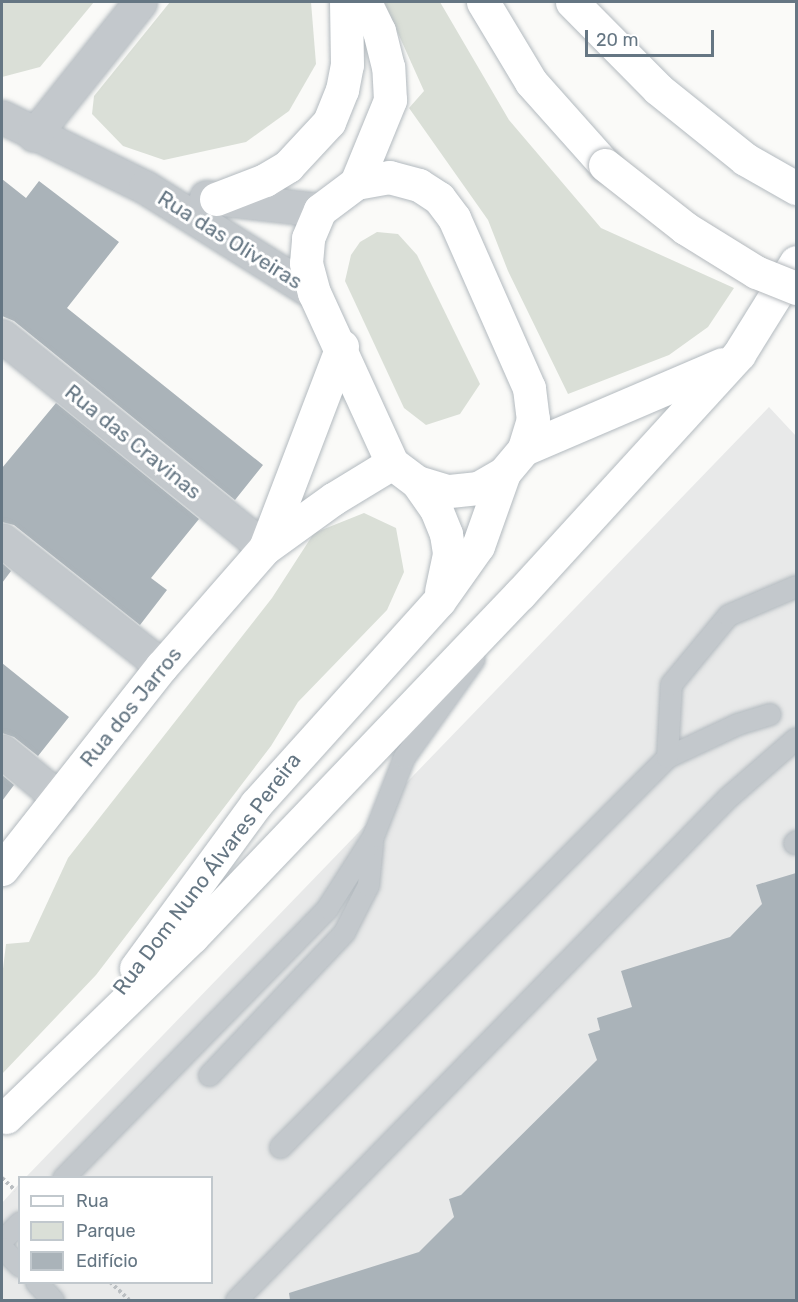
<!DOCTYPE html>
<html>
<head>
<meta charset="utf-8">
<style>
	body { margin:0 }
	#map { position:relative; width:798px; height:1302px; overflow:hidden; background:#fafaf8; font-family:Rubik,sans-serif }
	div>[style] { position:absolute }
	[style*='--x'] { left:calc(var(--x)*1px); top:calc(var(--y)*1px); width:calc(var(--w)*1px); rotate:calc(var(--a)*1deg) }
	.built>* { inset:0; background:#e8e9e9 }
	.green>* { inset:0; background:#dadfd7 }
	.building>* { inset:0; background:#aab3b9 }
	.path>* { height:4px; margin-top:-2px; transform-origin:0; background:repeating-linear-gradient(90deg,#bbbfc2 0 3px,transparent 0 6px) }
	.roads { filter:drop-shadow(0 0 2px #b3babf) drop-shadow(0 0 2px #b3babf) }
	.lane>* { height:21px; margin:-10.5px; padding:0 10.5px; transform-origin:10.5px; border-radius:10.5px; background:#c3c8cc }
	.street>* { height:33px; margin:-16.5px; padding:0 16.5px; transform-origin:16.5px; border-radius:16.5px; background:#c3c8cc }
	.secondary>* { height:33px; margin:-16.5px; padding:0 16.5px; transform-origin:16.5px; border-radius:16.5px; background:#fff }
	.primary>* { height:33px; margin:-16.5px; padding:0 16.5px; transform-origin:16.5px; border-radius:16.5px; background:#fff }
	.highway>* { height:33px; margin:-16.5px; padding:0 16.5px; transform-origin:16.5px; border-radius:16.5px; background:#fff }
	.bridges { filter:drop-shadow(0 0 2px #b4b9bd) drop-shadow(0 0 2px #b4b9bd) }
	.highway-bridge>* { height:33px; margin:-16.5px; padding:0 16.5px; transform-origin:16.5px; border-radius:16.5px; background:#fff }
	span { translate:-50% -50%; white-space:nowrap; text-align:center; line-height:1.15; -webkit-text-stroke:6px #fff; paint-order:stroke }
	.street-label { font-size:21px; color:#657683 }
	.frame { position:absolute; inset:0; border:3px solid #657683; pointer-events:none }
	.legend { position:absolute; left:18px; top:1176px; width:195px; height:108px; box-sizing:border-box; background:#fff; border:2px solid #c1c8cd; margin:0; padding:8px 10px; list-style:none; font-size:18px; color:#657683 }
	.legend li { display:flex; align-items:center; gap:12px; height:30px }
	.legend b { width:30px; border:2px solid #c1c8cd }
	.scale { position:absolute; left:585px; top:30px; width:129px; height:27px; box-sizing:border-box; border:3px solid #657683; border-top:0; padding-left:8px; font-size:18px; line-height:21px; white-space:nowrap; color:#657683; -webkit-text-stroke:4px #fff; paint-order:stroke }
</style>
</head>
<body>
<div id="map">
	<div class="built">
		<div style="clip-path:polygon(769px 407px,796px 436px,796px 1300px,2px 1300px,2px 1203px,19px 1184px,20px 1282px,212px 1282px,212px 1178px,26px 1177px)"></div>
	</div>
	<div class="green">
		<div style="clip-path:polygon(2px 2px,94px 2px,40px 67px,2px 77px)"></div>
		<div style="clip-path:polygon(170px 2px,311px 2px,316px 64px,289px 111px,246px 142px,164px 160px,123px 146px,92px 114px,94px 96px)"></div>
		<div style="clip-path:polygon(384px 2px,440px 2px,509px 120px,601px 228px,734px 288px,708px 327px,669px 355px,568px 394px,508px 271px,488px 220px,409px 108px,424px 91px)"></div>
		<div style="clip-path:polygon(377px 232px,398px 234px,417px 255px,480px 384px,460px 414px,426px 425px,404px 408px,345px 281px,351px 255px,360px 242px)"></div>
		<div style="clip-path:polygon(364px 513px,396px 528px,404px 572px,387px 610px,298px 702px,271px 746px,96px 975px,2px 1074px,2px 977px,6px 944px,29px 942px,68px 858px,272px 598px,314px 533px)"></div>
	</div>
	<div class="building">
		<div style="clip-path:polygon(2px 179px,26px 198px,39px 181px,119px 242px,67px 308px,263px 465px,235px 500px,14px 321px,2px 316px)"></div>
		<div style="clip-path:polygon(56px 403px,199px 519px,151px 578px,167px 590px,140px 625px,14px 525px,2px 522px,2px 468px)"></div>
		<div style="clip-path:polygon(2px 563px,11px 571px,2px 583px)"></div>
		<div style="clip-path:polygon(2px 663px,69px 717px,38px 756px,14px 737px,2px 733px)"></div>
		<div style="clip-path:polygon(2px 775px,14px 785px,2px 801px)"></div>
		<div style="clip-path:polygon(796px 873px,796px 1300px,290px 1300px,289px 1293px,419px 1252px,454px 1217px,449px 1199px,461px 1195px,597px 1060px,588px 1034px,600px 1030px,597px 1018px,632px 1007px,621px 971px,730px 937px,762px 904px,756px 885px)"></div>
	</div>
	<div class="path">
		<div style="--x:2;--y:1178;--w:18;--a:43"></div>
		<div style="--x:110;--y:1282;--w:26;--a:43"></div>
	</div>
	<div class="roads">
		<div class="lane">
			<div style="--x:667;--y:757;--w:77;--a:-25.2"></div>
			<div style="--x:737;--y:724;--w:34;--a:-17"></div>
			<div style="--x:794;--y:843;--w:3;--a:-45"></div>
			<div style="--x:209;--y:1075;--w:197;--a:-46.6"></div>
			<div style="--x:344;--y:932;--w:53;--a:-62.9"></div>
			<div style="--x:368;--y:885;--w:41;--a:-84.4"></div>
			<div style="--x:280;--y:1147;--w:549;--a:-45.22"></div>
			<div style="--x:667;--y:757;--w:73;--a:-86.9"></div>
			<div style="--x:671;--y:684;--w:89;--a:-50.4"></div>
			<div style="--x:728;--y:615;--w:74;--a:-23.1"></div>
			<div style="--x:63;--y:1178;--w:378;--a:-45.6"></div>
			<div style="--x:327;--y:908;--w:85;--a:-57.4"></div>
			<div style="--x:373;--y:836;--w:85;--a:-68.6"></div>
			<div style="--x:404;--y:757;--w:120;--a:-54.5"></div>
			<div style="--x:2;--y:1240;--w:25;--a:-45"></div>
			<div style="--x:2;--y:1248;--w:25;--a:45"></div>
			<div style="--x:36;--y:1282;--w:25;--a:47"></div>
			<div style="--x:236;--y:1300;--w:702;--a:-45.63"></div>
			<div style="--x:727;--y:798;--w:91;--a:-41"></div>
		</div>
		<div class="street">
			<div style="--x:2;--y:117;--w:159;--a:26.1"></div>
			<div style="--x:145;--y:187;--w:199;--a:32.1"></div>
			<div style="--x:34;--y:135;--w:170;--a:-51.4"></div>
			<div style="--x:206;--y:197;--w:115;--a:6.5"></div>
			<div style="--x:2;--y:336;--w:338;--a:38.9"></div>
			<div style="--x:2;--y:540;--w:204;--a:38.2"></div>
			<div style="--x:2;--y:751;--w:74;--a:39.5"></div>
		</div>
		<div class="secondary">
			<div style="--x:265;--y:548;--w:216;--a:-69.1"></div>
			<div style="--x:2;--y:869;--w:258;--a:-51.8"></div>
			<div style="--x:162;--y:666;--w:157;--a:-48.9"></div>
			<div style="--x:265;--y:548;--w:84;--a:-35.8"></div>
			<div style="--x:333;--y:499;--w:69;--a:-31.4"></div>
		</div>
		<div class="primary">
			<div style="--x:389;--y:177;--w:31;--a:15"></div>
			<div style="--x:419;--y:185;--w:24;--a:33"></div>
			<div style="--x:439;--y:198;--w:25;--a:53"></div>
			<div style="--x:454;--y:218;--w:186;--a:66.2"></div>
			<div style="--x:529;--y:388;--w:31;--a:83"></div>
			<div style="--x:533;--y:419;--w:31;--a:107"></div>
			<div style="--x:524;--y:449;--w:31;--a:130"></div>
			<div style="--x:504;--y:473;--w:30;--a:150"></div>
			<div style="--x:478;--y:488;--w:31;--a:174"></div>
			<div style="--x:447;--y:491;--w:31;--a:-163"></div>
			<div style="--x:417;--y:482;--w:31;--a:-143"></div>
			<div style="--x:392;--y:463;--w:187;--a:-114.6"></div>
			<div style="--x:314;--y:293;--w:31;--a:-105"></div>
			<div style="--x:306;--y:263;--w:25;--a:-85"></div>
			<div style="--x:308;--y:238;--w:30;--a:-67"></div>
			<div style="--x:320;--y:210;--w:45;--a:-36.9"></div>
			<div style="--x:356;--y:183;--w:34;--a:-10"></div>
			<div style="--x:356;--y:183;--w:90;--a:-67.7"></div>
			<div style="--x:390;--y:100;--w:33;--a:-93"></div>
			<div style="--x:388;--y:67;--w:37;--a:-104"></div>
			<div style="--x:379;--y:31;--w:32;--a:-116"></div>
			<div style="--x:216;--y:199;--w:53;--a:-21.2"></div>
			<div style="--x:265;--y:180;--w:27;--a:-31"></div>
			<div style="--x:288;--y:166;--w:60;--a:-47"></div>
			<div style="--x:329;--y:122;--w:35;--a:-68"></div>
			<div style="--x:342;--y:90;--w:25;--a:-79"></div>
			<div style="--x:347;--y:65;--w:63;--a:-90.9"></div>
			<div style="--x:524;--y:449;--w:215;--a:-23.2"></div>
			<div style="--x:417;--y:482;--w:33;--a:55"></div>
			<div style="--x:436;--y:509;--w:27;--a:68"></div>
			<div style="--x:446;--y:534;--w:20;--a:81"></div>
			<div style="--x:449;--y:554;--w:38;--a:102"></div>
			<div style="--x:136;--y:968;--w:203;--a:-53.8"></div>
			<div style="--x:256;--y:804;--w:273;--a:-48"></div>
			<div style="--x:439;--y:601;--w:67;--a:-54.7"></div>
			<div style="--x:478;--y:546;--w:77;--a:-70.4"></div>
			<div style="--x:6;--y:1117;--w:259;--a:-44.1"></div>
			<div style="--x:192;--y:937;--w:475;--a:-46.3"></div>
			<div style="--x:520;--y:594;--w:325;--a:-47.6"></div>
			<div style="--x:739;--y:354;--w:108;--a:-58.2"></div>
		</div>
		<div class="highway">
			<div style="--x:483;--y:2;--w:93;--a:59"></div>
			<div style="--x:531;--y:82;--w:111;--a:48.3"></div>
			<div style="--x:572;--y:2;--w:122;--a:45.3"></div>
			<div style="--x:658;--y:89;--w:112;--a:38.8"></div>
			<div style="--x:745;--y:159;--w:59;--a:29.6"></div>
		</div>
	</div>
	<div class="bridges">
		<div class="highway-bridge">
			<div style="--x:605;--y:165;--w:102;--a:38.2"></div>
			<div style="--x:685;--y:228;--w:84;--a:31.8"></div>
			<div style="--x:756;--y:272;--w:43;--a:21.8"></div>
		</div>
	</div>
	<div class="street-label">
		<span style="left:230px;top:240px;rotate:32deg">Rua das Oliveiras</span>
		<span style="left:133px;top:442px;rotate:39deg">Rua das Cravinas</span>
		<span style="left:131px;top:707px;rotate:-51deg">Rua dos Jarros</span>
		<span style="left:207px;top:874px;rotate:-53deg">Rua Dom Nuno Álvares Pereira</span>
	</div>
	<div class="frame"></div>
	<ul class="legend">
	<li><b style="height:8px;background:#fff"></b>Rua</li>
	<li><b style="height:16px;background:#dadfd7"></b>Parque</li>
	<li><b style="height:16px;background:#aab3b9"></b>Edifício</li>
	</ul>
	<div class="scale">20 m</div>
</div>
</body>
</html>
